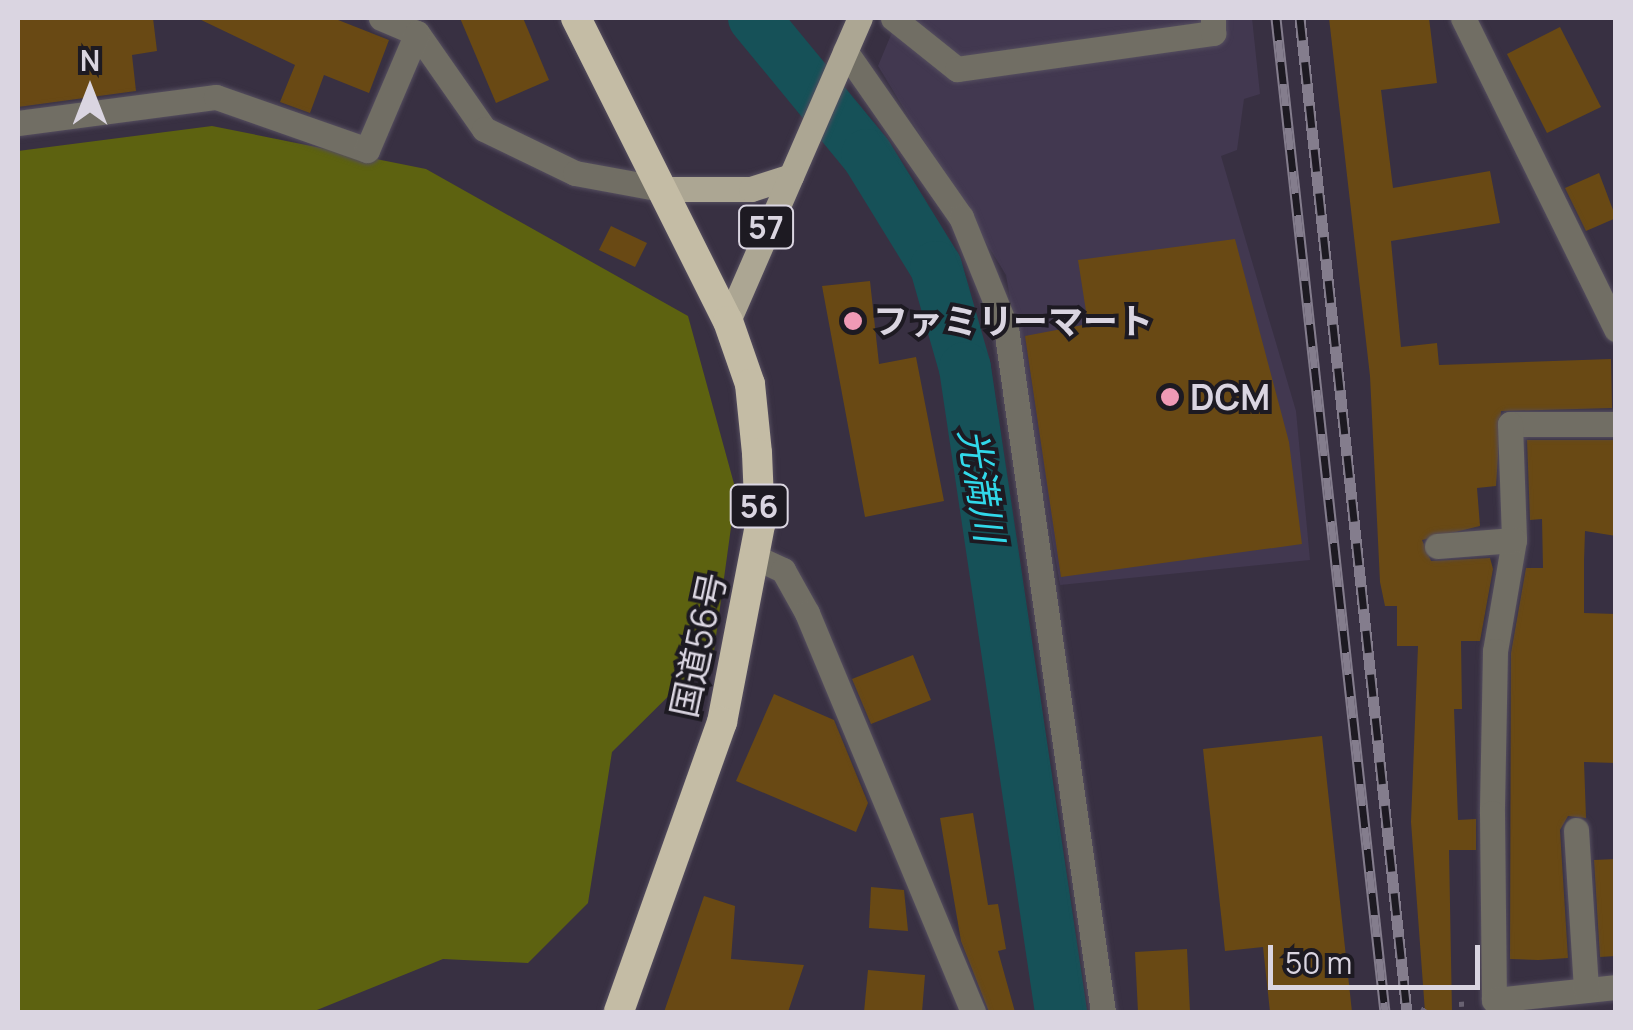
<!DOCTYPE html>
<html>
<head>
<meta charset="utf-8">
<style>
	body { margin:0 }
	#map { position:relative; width:1633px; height:1030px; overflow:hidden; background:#383042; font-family:Manrope,"Noto Sans JP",sans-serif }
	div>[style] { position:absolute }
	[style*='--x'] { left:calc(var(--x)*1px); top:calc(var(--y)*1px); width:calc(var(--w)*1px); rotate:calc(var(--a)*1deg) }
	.built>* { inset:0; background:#423850 }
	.forest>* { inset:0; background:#5d6210 }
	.river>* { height:52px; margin:-26px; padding:0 26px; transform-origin:26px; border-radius:26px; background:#165158 }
	.building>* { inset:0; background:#694914 }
	.path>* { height:5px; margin-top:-2.5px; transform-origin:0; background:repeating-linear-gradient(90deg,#696272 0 5px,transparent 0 13px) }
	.roads { filter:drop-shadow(0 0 2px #554e5f) drop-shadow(0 0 2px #554e5f) }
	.minor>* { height:25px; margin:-12.5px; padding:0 12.5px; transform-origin:12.5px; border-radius:12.5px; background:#716e64 }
	.major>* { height:25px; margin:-12.5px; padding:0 12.5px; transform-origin:12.5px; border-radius:12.5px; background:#aca693 }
	.highway>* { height:30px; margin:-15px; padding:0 15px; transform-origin:15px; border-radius:15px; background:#c4bca5 }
	.rail>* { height:11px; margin-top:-5.5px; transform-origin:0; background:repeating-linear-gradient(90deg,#1d1a22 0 22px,#847d8d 0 44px); box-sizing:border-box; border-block:2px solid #847d8d }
	.dots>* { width:28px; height:28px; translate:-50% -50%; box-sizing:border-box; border:5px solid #1d1a22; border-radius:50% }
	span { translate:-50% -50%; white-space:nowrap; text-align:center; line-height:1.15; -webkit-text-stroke:8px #1d1a22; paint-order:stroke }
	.shield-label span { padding:2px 8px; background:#1d1a22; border:2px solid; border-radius:8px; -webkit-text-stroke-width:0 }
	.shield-label { font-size:32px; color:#dad5e1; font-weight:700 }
	.poi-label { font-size:35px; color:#dad5e1; font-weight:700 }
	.left { translate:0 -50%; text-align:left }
	.street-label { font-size:35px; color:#dad5e1 }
	.water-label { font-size:38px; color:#31d8e9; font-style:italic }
	.frame { position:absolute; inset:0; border:20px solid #dad5e1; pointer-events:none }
	.north { position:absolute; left:40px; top:40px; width:100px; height:100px; -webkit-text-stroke:8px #1d1a22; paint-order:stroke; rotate:0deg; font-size:28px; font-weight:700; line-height:40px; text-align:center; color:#dad5e1 }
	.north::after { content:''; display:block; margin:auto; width:35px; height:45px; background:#dad5e1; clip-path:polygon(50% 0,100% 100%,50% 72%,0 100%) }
	.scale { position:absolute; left:1268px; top:945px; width:212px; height:45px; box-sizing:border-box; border:5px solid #dad5e1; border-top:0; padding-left:12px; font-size:30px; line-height:35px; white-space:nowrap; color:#dad5e1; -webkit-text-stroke:8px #1d1a22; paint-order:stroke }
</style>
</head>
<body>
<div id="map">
	<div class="built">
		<div style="clip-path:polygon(898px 18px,1252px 18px,1260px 94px,1244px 99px,1237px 150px,1221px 156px,1296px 411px,1310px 560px,1060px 585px,1006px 275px,878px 66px)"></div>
	</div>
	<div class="forest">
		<div style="clip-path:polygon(212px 126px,426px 169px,688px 316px,736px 491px,714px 651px,612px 752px,588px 903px,528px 963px,443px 959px,312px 1012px,18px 1012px,18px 151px)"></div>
	</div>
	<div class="river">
		<div style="--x:754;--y:18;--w:178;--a:50.5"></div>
		<div style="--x:867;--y:155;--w:132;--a:58.4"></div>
		<div style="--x:936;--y:267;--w:105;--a:74"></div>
		<div style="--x:965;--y:368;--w:651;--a:81.52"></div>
	</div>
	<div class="building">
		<div style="clip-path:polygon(18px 18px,153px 18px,157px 51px,132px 55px,136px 91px,18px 107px)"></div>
		<div style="clip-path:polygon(197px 18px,333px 18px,389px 40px,369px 93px,324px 75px,310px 113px,280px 102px,295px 65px)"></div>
		<div style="clip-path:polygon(460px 18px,523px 18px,549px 80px,496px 103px)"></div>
		<div style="clip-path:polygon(1329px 18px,1429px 18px,1437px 83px,1381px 90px,1393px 188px,1490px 171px,1500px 223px,1391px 241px,1401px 347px,1437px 343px,1439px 365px,1611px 359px,1612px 408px,1501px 411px,1496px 486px,1477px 488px,1480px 526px,1422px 540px,1431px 561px,1490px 558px,1493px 569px,1480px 641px,1461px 641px,1462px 709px,1454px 709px,1458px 820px,1476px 819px,1476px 850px,1449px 850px,1452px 1012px,1425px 1012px,1411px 822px,1418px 646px,1397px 646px,1397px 606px,1385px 606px,1380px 582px,1370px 376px)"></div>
		<div style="clip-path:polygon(1560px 27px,1601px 107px,1547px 133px,1507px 54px)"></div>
		<div style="clip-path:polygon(1599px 173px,1616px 218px,1586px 231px,1565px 188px)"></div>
		<div style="clip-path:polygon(611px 226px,647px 243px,635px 267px,599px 250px)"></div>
		<div style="clip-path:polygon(1235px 239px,1289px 442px,1302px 544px,1061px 577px,1025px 336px,1088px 324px,1078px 260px)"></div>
		<div style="clip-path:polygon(870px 281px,879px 364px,916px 357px,944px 501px,865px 517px,822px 286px)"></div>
		<div style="clip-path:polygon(1527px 440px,1616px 440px,1616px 536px,1585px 531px,1584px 561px,1584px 613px,1616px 614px,1616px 763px,1584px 762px,1586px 818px,1568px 816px,1560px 830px,1568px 958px,1538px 960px,1510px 959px,1511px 653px,1526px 568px,1543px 568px,1542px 519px,1530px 520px)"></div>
		<div style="clip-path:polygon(913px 655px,931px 700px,871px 724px,852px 679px)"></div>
		<div style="clip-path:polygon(774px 694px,834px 720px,868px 803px,856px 832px,736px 781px)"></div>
		<div style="clip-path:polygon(1322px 736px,1352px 1012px,1270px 1012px,1263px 947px,1225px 951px,1203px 749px)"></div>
		<div style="clip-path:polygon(973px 813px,988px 905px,998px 904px,1006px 949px,998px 951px,1015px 1012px,989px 1012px,961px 941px,940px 818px)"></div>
		<div style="clip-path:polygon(1616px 859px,1616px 956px,1600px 957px,1594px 860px)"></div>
		<div style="clip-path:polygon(871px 887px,904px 890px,908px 931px,869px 928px)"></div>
		<div style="clip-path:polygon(704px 896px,735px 906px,731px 959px,804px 965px,788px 1012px,664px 1012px)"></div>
		<div style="clip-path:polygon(1187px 949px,1190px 1012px,1138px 1012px,1135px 952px)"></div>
		<div style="clip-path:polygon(868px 970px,925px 975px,922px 1012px,864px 1012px)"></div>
	</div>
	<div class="path">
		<div style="--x:1459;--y:1004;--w:12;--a:-5"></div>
		<div style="--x:1422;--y:1012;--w:7;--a:-63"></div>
	</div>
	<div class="roads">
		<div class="minor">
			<div style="--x:381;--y:18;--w:39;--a:23"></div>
			<div style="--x:417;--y:33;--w:117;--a:55.1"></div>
			<div style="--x:484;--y:129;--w:101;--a:25.8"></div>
			<div style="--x:575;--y:173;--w:88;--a:10.4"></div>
			<div style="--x:893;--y:18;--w:82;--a:38.6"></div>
			<div style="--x:957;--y:69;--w:259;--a:-8"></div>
			<div style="--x:1213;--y:33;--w:15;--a:-90"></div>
			<div style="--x:1463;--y:18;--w:347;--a:63.8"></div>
			<div style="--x:845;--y:51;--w:203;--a:55.1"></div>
			<div style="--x:961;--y:217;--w:120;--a:67.9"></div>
			<div style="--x:1006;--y:328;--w:691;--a:81.93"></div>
			<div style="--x:18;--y:123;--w:200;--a:-7.5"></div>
			<div style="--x:216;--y:97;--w:160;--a:19.3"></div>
			<div style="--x:367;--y:150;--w:127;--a:-66.9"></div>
			<div style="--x:1616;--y:424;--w:106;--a:180"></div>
			<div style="--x:1510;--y:424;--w:116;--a:88"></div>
			<div style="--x:1514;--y:540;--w:113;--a:99.7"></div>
			<div style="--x:1495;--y:651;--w:162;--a:91.1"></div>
			<div style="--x:1492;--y:813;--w:187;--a:89.4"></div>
			<div style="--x:1494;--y:1000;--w:123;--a:-6.1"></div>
			<div style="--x:1437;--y:546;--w:77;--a:-4.5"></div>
			<div style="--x:755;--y:557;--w:31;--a:25"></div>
			<div style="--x:783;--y:570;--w:49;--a:60.8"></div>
			<div style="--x:807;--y:613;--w:432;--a:67.4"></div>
			<div style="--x:1576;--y:830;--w:160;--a:86.4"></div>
		</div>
		<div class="major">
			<div style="--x:662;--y:189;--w:89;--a:0"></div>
			<div style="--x:751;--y:189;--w:42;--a:-18"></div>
			<div style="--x:728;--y:321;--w:331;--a:-66.5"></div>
		</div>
		<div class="highway">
			<div style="--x:576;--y:18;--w:339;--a:63.4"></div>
			<div style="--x:728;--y:321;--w:67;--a:70.8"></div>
			<div style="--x:750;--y:384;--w:69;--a:84.2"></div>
			<div style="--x:757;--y:453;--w:72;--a:87.6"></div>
			<div style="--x:760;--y:525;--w:201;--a:100.9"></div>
			<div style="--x:722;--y:722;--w:308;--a:109.6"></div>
		</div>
	</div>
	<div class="rail">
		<div style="--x:1276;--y:18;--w:1000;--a:83.74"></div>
		<div style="--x:1300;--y:18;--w:1000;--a:83.86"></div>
	</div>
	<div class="dots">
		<div style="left:853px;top:321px;background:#f09ab5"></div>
		<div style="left:1170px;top:397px;background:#f09ab5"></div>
	</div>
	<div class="shield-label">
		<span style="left:766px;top:227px">57</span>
		<span style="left:759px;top:506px">56</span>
	</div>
	<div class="poi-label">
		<span class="left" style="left:873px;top:321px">ファミリーマート</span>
		<span class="left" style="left:1190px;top:397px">DCM</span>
	</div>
	<div class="street-label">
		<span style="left:698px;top:645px;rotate:-78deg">国道56号</span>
	</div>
	<div class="water-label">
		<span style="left:982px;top:485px;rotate:81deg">光満川</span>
	</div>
	<div class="frame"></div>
	<div class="north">N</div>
	<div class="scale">50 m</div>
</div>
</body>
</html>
